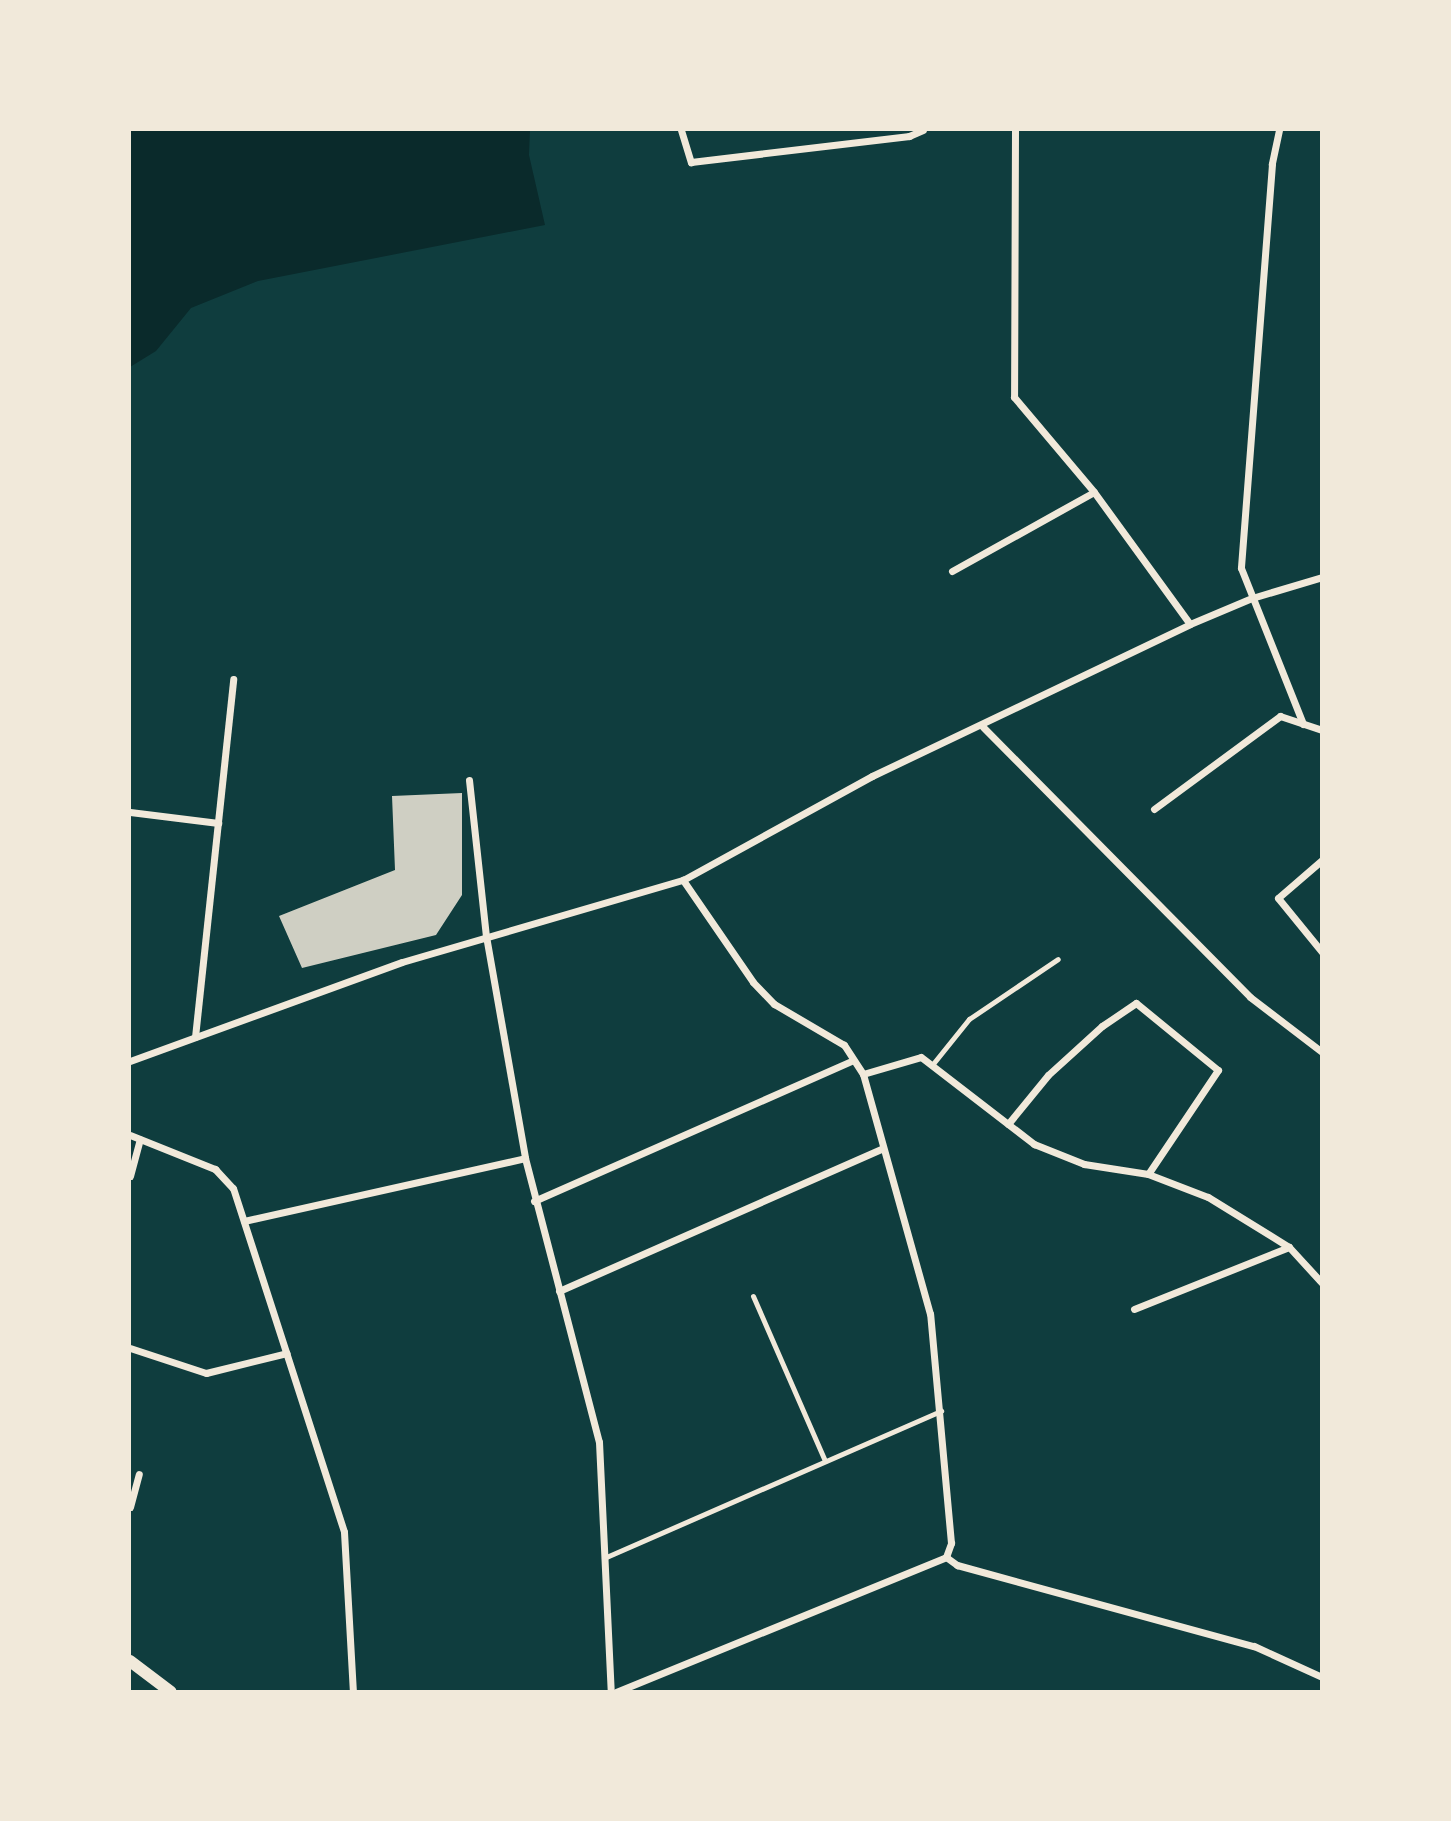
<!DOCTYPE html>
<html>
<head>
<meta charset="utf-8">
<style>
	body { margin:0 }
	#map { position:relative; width:1451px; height:1821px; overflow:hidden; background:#0f3d3e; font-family:"Archivo Narrow",sans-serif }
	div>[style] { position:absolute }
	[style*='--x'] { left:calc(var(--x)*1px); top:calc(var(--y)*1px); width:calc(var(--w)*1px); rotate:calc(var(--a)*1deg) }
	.water>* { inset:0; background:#0a2a2b }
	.building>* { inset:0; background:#cfcfc3 }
	.service>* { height:5px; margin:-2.5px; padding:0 2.5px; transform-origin:2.5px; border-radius:2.5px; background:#f1e9da }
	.minor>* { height:7px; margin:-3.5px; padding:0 3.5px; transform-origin:3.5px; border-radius:3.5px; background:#f1e9da }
	.tertiary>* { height:12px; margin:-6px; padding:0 6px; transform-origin:6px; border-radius:6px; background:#f1e9da }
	span { translate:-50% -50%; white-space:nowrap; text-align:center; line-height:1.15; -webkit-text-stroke:5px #f1e9da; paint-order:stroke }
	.frame { position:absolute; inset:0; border:131px solid #f1e9da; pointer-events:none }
</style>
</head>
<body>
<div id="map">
	<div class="water">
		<div style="clip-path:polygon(130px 130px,530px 130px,529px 155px,545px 225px,258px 281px,191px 308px,156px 351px,130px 367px)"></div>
	</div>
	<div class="building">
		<div style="clip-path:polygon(462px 793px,462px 895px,436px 935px,302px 968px,279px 916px,395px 870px,392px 796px)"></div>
	</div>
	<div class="service">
		<div style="--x:932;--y:1065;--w:59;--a:-51.2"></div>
		<div style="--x:969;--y:1019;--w:107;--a:-34"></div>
		<div style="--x:753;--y:1296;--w:180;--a:66.4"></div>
		<div style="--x:604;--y:1558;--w:368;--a:-23.6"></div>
	</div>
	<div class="minor">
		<div style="--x:681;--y:130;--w:34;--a:73"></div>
		<div style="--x:691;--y:162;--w:220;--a:-6.8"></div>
		<div style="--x:909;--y:136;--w:15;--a:-23"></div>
		<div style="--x:1015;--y:130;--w:267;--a:90.2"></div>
		<div style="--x:1014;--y:397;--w:124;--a:49.9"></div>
		<div style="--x:1094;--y:492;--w:163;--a:54"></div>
		<div style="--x:1279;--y:130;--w:35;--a:102"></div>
		<div style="--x:1272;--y:164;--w:405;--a:94.4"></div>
		<div style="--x:1241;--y:568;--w:168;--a:68.3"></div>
		<div style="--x:952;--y:571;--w:162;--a:-29.1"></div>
		<div style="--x:983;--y:727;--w:380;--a:45.3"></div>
		<div style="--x:1250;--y:997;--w:91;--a:37.4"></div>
		<div style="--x:469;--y:780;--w:157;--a:83.8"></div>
		<div style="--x:486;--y:936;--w:225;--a:80"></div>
		<div style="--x:525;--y:1158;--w:293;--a:75.4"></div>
		<div style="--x:599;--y:1442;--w:250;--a:87.3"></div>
		<div style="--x:1154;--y:809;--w:157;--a:-36.4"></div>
		<div style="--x:1280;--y:716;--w:44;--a:18.4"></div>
		<div style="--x:130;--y:812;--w:89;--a:7.1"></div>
		<div style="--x:1322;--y:860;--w:58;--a:139.2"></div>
		<div style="--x:1278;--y:898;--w:70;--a:50.8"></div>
		<div style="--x:195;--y:1037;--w:360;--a:-83.9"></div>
		<div style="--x:130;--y:1061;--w:289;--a:-20"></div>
		<div style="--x:402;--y:962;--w:293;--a:-16.3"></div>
		<div style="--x:683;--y:880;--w:216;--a:-28.8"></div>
		<div style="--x:872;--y:776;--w:352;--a:-25.5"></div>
		<div style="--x:1190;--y:624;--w:67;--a:-22.8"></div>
		<div style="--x:1252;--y:598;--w:73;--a:-16.7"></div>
		<div style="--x:863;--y:1074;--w:60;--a:-16.3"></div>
		<div style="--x:921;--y:1057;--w:143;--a:37.6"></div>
		<div style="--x:1034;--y:1144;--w:54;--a:21.8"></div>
		<div style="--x:1084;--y:1164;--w:65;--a:8.9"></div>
		<div style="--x:1148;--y:1174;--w:64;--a:21"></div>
		<div style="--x:1208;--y:1197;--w:95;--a:31.7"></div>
		<div style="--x:1289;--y:1247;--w:49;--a:47.5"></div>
		<div style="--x:1008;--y:1124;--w:63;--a:-50.8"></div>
		<div style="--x:1048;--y:1075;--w:73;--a:-42.2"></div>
		<div style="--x:1102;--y:1026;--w:41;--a:-34.1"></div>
		<div style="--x:1136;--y:1003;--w:106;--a:39.3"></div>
		<div style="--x:1218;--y:1070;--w:125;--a:123.9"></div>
		<div style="--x:130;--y:1135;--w:92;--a:21.8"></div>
		<div style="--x:215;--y:1169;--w:26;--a:47"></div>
		<div style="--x:233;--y:1188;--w:361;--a:72.1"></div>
		<div style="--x:344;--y:1532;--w:160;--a:86.8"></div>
		<div style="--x:130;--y:1176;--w:38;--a:-75"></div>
		<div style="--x:534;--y:1201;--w:349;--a:-23.8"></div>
		<div style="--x:244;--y:1221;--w:288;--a:-12.6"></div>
		<div style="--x:559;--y:1291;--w:352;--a:-23.8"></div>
		<div style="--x:1134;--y:1309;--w:167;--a:-21.8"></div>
		<div style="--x:130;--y:1348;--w:80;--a:18.2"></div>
		<div style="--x:206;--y:1373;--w:83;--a:-13.9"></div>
		<div style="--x:130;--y:1507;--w:34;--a:-75"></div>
		<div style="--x:946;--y:1557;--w:14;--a:36"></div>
		<div style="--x:957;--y:1565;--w:308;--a:15.3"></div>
		<div style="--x:1254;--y:1646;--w:75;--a:24.5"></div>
		<div style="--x:616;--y:1692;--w:357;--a:-22.2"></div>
		<div style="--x:946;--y:1557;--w:15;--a:-70"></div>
		<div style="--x:951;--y:1543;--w:230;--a:-95.2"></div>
		<div style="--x:930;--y:1314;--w:249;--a:-105.6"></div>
		<div style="--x:863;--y:1074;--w:35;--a:-123"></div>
		<div style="--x:844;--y:1045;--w:81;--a:-149.6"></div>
		<div style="--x:774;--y:1004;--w:30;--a:-134"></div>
		<div style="--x:753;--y:982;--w:124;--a:-124.5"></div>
	</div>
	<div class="tertiary">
		<div style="--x:130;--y:1661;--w:51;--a:37.1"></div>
	</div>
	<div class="frame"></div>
</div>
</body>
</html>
